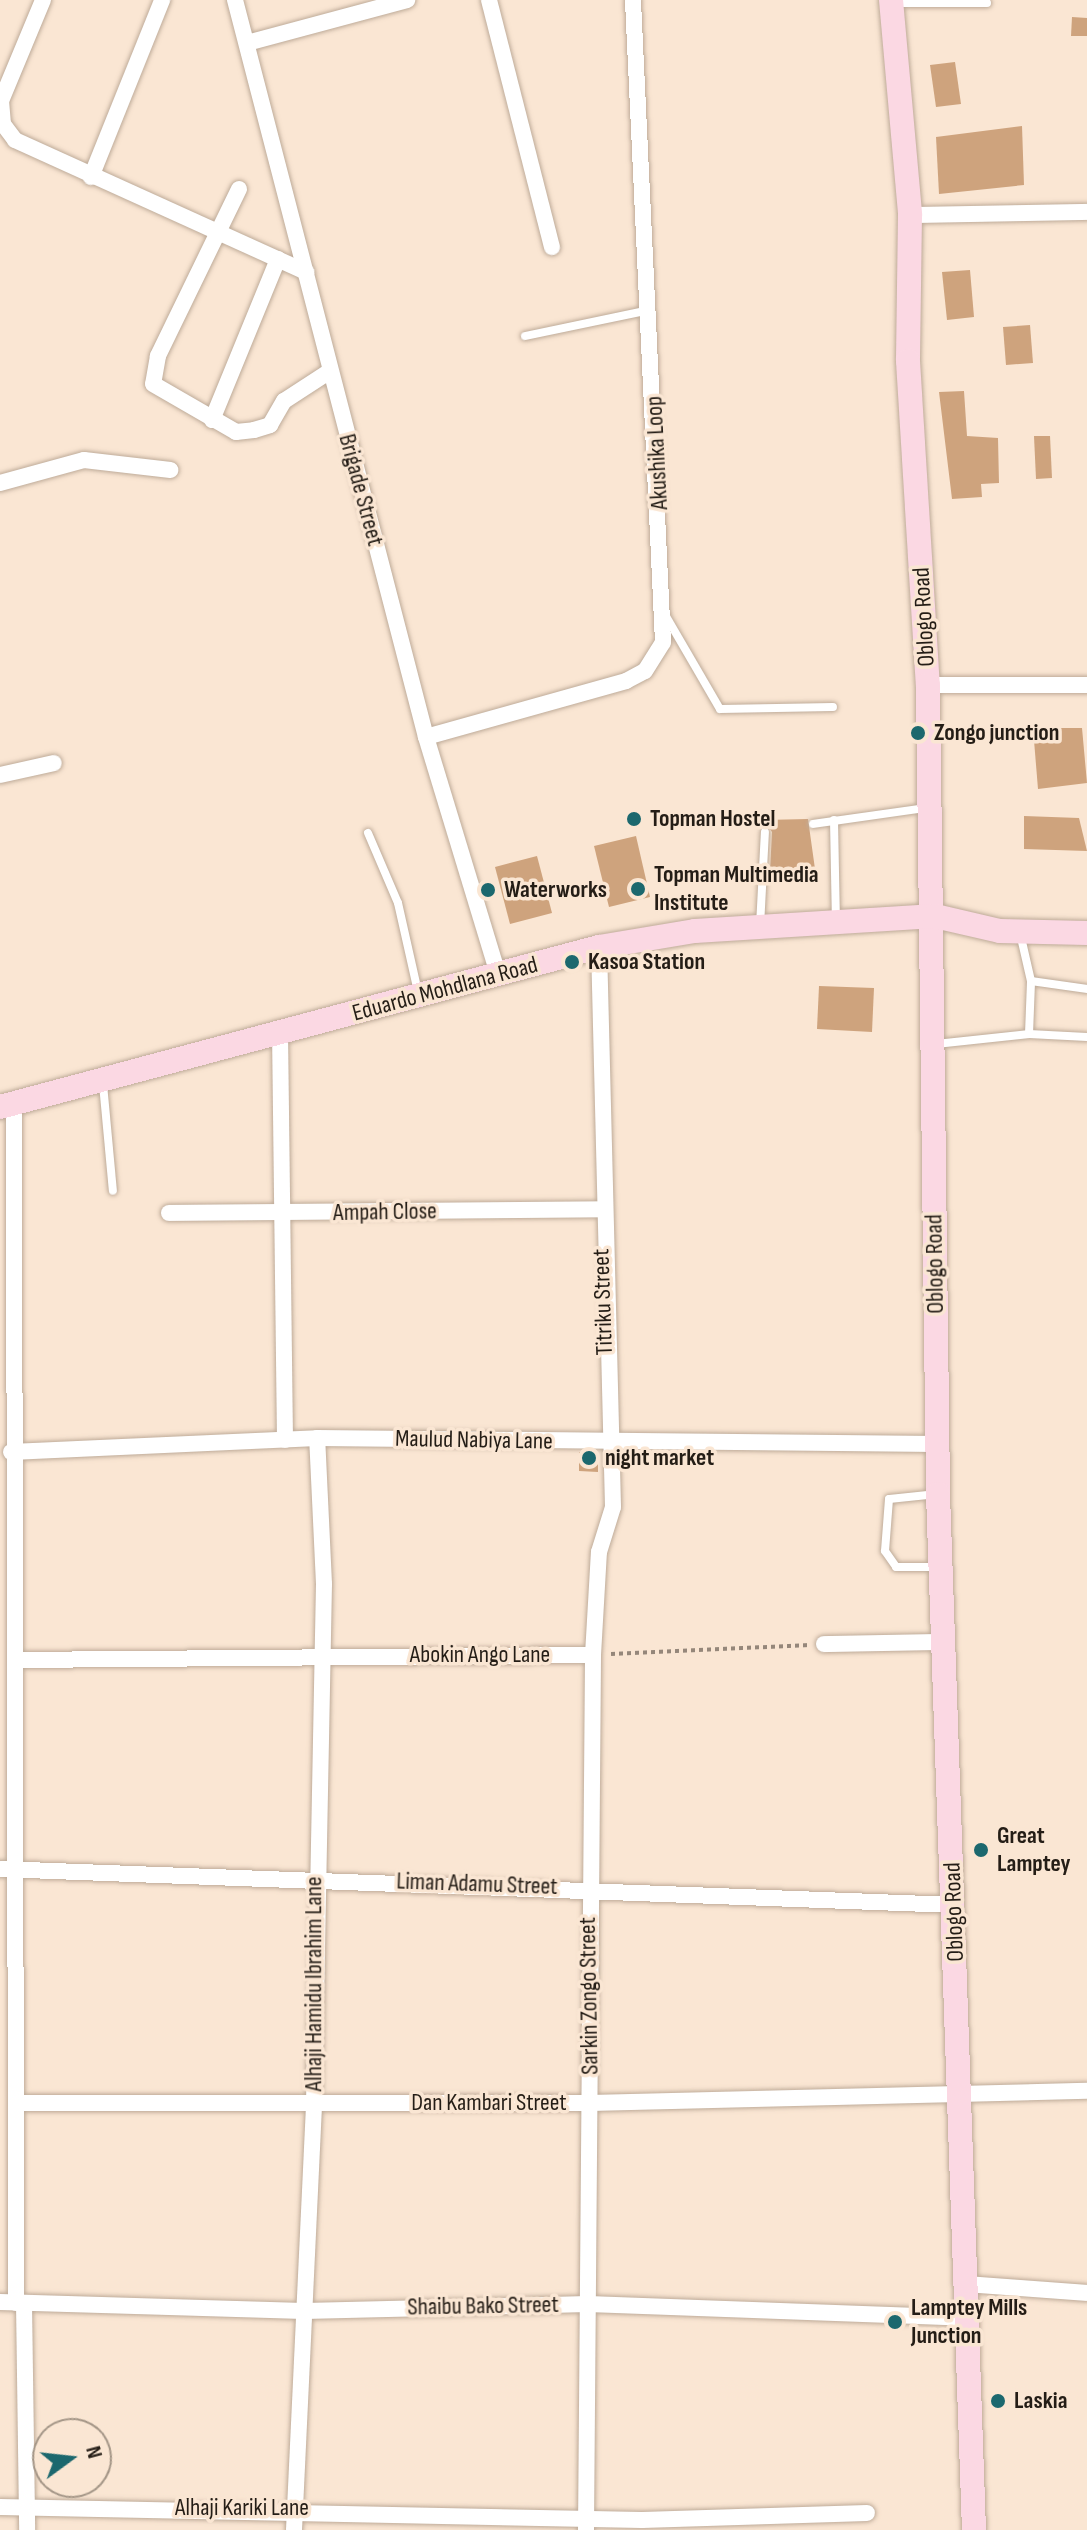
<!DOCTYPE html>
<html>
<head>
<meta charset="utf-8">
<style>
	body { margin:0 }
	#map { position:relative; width:1087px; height:2530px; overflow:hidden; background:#fae6d3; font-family:"Sofia Sans Condensed",sans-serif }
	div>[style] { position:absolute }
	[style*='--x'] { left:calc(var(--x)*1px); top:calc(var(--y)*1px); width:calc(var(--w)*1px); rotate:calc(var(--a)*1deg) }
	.building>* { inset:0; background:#cea37d }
	.path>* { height:4px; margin-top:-2px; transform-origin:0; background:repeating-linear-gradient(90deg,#95877a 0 4px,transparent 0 8px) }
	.roads { filter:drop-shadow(0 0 2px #beab99) drop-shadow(0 0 2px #beab99) }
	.service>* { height:8px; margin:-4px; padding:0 4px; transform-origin:4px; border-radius:4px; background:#fff }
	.minor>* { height:16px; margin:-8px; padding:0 8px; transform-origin:8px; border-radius:8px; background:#fff }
	.secondary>* { height:24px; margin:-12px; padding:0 12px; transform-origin:12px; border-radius:12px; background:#fbd8e3 }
	.dots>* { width:22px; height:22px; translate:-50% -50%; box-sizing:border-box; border:4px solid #fae6d3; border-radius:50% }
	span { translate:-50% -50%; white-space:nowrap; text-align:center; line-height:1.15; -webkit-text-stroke:7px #fae6d3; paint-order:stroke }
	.street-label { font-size:24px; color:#241d16 }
	.poi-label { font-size:24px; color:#241d16; font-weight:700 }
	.left { translate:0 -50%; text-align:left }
	.north { position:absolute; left:32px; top:2418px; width:80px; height:80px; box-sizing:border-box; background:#fae6d3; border:2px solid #a49687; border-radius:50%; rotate:75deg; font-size:22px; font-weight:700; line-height:32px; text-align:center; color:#241d16 }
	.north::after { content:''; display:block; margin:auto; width:28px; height:36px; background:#1c686e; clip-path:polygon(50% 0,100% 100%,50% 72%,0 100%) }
</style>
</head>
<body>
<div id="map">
	<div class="building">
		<div style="clip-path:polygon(1072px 17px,1087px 18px,1087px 36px,1071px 36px)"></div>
		<div style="clip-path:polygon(955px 62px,961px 104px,936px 107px,930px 65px)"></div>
		<div style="clip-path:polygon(1022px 126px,1024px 185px,939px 194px,936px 137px)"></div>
		<div style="clip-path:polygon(970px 270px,974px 317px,947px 320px,942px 272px)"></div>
		<div style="clip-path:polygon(1030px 325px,1033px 363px,1006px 365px,1003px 327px)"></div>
		<div style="clip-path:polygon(964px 391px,967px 436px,998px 438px,999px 483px,981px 484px,982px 497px,952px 499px,939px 392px)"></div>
		<div style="clip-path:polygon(1034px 436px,1050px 436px,1052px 478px,1036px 479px)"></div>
		<div style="clip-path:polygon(1033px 728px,1082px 728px,1087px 783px,1038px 789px)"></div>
		<div style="clip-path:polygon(1024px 816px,1079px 818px,1087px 851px,1024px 849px)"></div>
		<div style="clip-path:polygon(808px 819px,815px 869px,770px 871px,772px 832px,764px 820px)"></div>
		<div style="clip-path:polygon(636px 836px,650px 897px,609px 907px,594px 846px)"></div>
		<div style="clip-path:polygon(537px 856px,552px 913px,510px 924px,495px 867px)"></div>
		<div style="clip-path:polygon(819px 986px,874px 988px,872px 1032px,817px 1029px)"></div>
		<div style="clip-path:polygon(579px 1452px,598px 1452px,598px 1472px,579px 1471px)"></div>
	</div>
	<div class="path">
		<div style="--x:611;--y:1654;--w:199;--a:-2.6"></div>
	</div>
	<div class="roads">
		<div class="service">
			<div style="--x:896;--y:3;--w:91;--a:0"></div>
			<div style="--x:525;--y:336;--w:127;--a:-11.8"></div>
			<div style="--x:667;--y:618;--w:105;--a:59.8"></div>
			<div style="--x:720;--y:709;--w:113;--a:-1"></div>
			<div style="--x:834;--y:820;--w:100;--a:88.9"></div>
			<div style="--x:813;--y:824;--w:114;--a:-8.1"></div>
			<div style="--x:368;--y:833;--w:76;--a:66.8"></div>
			<div style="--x:398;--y:903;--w:91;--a:77.3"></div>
			<div style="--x:760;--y:926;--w:94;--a:-87"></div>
			<div style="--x:1020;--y:933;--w:49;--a:77.1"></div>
			<div style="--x:1031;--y:981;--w:57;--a:8.1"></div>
			<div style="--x:1029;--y:1034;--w:53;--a:-87.8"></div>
			<div style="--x:936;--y:1044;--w:94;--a:-6.1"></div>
			<div style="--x:1029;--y:1034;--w:58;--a:3"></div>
			<div style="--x:103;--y:1084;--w:107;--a:84.7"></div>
			<div style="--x:937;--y:1494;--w:48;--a:174.1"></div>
			<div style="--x:889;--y:1499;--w:52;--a:94.4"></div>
			<div style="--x:885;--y:1551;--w:19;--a:55"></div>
			<div style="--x:896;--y:1567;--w:41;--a:0"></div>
		</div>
		<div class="minor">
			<div style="--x:43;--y:0;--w:109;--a:112.6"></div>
			<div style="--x:1;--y:101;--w:23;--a:85"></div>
			<div style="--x:3;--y:124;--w:20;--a:53"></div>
			<div style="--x:15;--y:140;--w:320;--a:24.4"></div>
			<div style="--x:235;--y:0;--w:761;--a:75.47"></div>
			<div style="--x:426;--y:737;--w:251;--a:73.1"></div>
			<div style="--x:489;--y:0;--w:255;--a:75.7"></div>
			<div style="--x:247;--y:43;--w:166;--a:-15"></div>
			<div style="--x:91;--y:177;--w:191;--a:-68.1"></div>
			<div style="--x:239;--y:189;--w:186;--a:115.9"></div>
			<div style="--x:158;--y:356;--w:28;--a:100"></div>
			<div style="--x:153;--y:384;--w:96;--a:30"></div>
			<div style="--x:236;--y:432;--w:18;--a:-6"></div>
			<div style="--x:254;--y:430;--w:17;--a:-17"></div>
			<div style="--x:270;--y:425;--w:28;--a:-60"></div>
			<div style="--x:284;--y:401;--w:55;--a:-33.1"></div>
			<div style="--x:910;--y:215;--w:177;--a:-1"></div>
			<div style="--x:212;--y:420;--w:174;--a:-67.7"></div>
			<div style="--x:0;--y:483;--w:87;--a:-15.3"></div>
			<div style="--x:84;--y:460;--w:87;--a:6.6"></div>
			<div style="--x:928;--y:685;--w:159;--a:0"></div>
			<div style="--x:426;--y:737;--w:208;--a:-15.6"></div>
			<div style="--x:626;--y:681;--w:21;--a:-28"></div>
			<div style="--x:645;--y:671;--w:34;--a:-58"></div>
			<div style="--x:663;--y:642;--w:643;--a:-92.68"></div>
			<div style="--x:0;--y:775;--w:55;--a:-12.5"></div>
			<div style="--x:280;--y:1031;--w:409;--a:89.3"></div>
			<div style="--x:14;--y:1104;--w:1199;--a:89.9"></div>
			<div style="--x:169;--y:1213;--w:431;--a:-0.5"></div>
			<div style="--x:11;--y:1452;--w:306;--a:-2.6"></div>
			<div style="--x:317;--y:1438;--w:620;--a:0.55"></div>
			<div style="--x:824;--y:1644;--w:119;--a:-1"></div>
			<div style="--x:16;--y:1660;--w:577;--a:-0.5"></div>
			<div style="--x:0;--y:1869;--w:955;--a:2.16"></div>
			<div style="--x:16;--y:2103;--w:574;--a:0"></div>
			<div style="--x:590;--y:2103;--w:497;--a:-1.4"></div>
			<div style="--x:967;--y:2284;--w:120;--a:4.3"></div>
			<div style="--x:0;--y:2302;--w:304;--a:1.7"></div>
			<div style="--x:304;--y:2311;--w:284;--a:-1.4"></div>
			<div style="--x:588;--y:2304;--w:378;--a:2.1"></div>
			<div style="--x:24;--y:2303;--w:227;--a:89.2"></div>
			<div style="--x:0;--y:2507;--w:642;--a:1.16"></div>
			<div style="--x:642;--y:2520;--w:225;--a:-1.8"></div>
			<div style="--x:294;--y:2530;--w:426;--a:-87.3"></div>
			<div style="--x:314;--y:2104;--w:520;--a:-88.9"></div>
			<div style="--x:324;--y:1584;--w:146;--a:-92.7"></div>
			<div style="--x:586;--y:2530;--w:875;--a:-89.54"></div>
			<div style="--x:593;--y:1655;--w:103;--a:-86.7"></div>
			<div style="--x:599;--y:1552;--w:47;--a:-72.7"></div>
			<div style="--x:613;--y:1507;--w:560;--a:-91.43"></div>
		</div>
		<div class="secondary">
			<div style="--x:891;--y:0;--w:216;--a:84.9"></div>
			<div style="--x:910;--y:215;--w:146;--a:90.8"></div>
			<div style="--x:908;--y:361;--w:325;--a:86.5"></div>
			<div style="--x:928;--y:685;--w:809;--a:89.29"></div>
			<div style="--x:938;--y:1494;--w:1037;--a:88.01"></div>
			<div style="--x:0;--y:1107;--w:620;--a:-14.96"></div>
			<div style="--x:599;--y:947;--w:97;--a:-9.5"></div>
			<div style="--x:695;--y:931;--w:240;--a:-3.6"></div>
			<div style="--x:935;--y:916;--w:67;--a:13"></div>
			<div style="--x:1000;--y:931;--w:87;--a:1.3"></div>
		</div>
	</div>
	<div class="dots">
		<div style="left:918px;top:733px;background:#1c686e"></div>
		<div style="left:634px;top:819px;background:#1c686e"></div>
		<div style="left:638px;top:889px;background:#1c686e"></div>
		<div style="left:488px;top:890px;background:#1c686e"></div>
		<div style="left:572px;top:962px;background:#1c686e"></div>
		<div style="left:589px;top:1458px;background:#1c686e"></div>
		<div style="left:981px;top:1850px;background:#1c686e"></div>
		<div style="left:895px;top:2322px;background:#1c686e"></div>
		<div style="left:998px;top:2401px;background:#1c686e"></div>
	</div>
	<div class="street-label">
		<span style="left:657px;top:453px;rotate:-93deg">Akushika Loop</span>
		<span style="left:361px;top:490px;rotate:75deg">Brigade Street</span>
		<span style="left:924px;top:617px;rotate:-93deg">Oblogo Road</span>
		<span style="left:445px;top:989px;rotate:-15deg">Eduardo Mohdlana Road</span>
		<span style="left:385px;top:1212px;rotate:-1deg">Ampah Close</span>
		<span style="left:935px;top:1264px;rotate:-91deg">Oblogo Road</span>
		<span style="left:603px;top:1302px;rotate:-92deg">Titriku Street</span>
		<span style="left:474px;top:1440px;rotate:1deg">Maulud Nabiya Lane</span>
		<span style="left:480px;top:1655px">Abokin Ango Lane</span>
		<span style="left:477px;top:1884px;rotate:2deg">Liman Adamu Street</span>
		<span style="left:954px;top:1912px;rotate:-92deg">Oblogo Road</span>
		<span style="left:314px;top:1984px;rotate:-90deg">Alhaji Hamidu Ibrahim Lane</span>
		<span style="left:589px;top:1996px;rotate:-91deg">Sarkin Zongo Street</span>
		<span style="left:489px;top:2103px">Dan Kambari Street</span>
		<span style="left:483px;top:2306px;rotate:-1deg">Shaibu Bako Street</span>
		<span style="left:242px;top:2508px">Alhaji Kariki Lane</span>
	</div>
	<div class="poi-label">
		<span class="left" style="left:934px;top:733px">Zongo junction</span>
		<span class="left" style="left:650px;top:819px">Topman Hostel</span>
		<span class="left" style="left:654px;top:889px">Topman Multimedia<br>Institute</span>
		<span class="left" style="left:504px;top:890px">Waterworks</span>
		<span class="left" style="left:588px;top:962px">Kasoa Station</span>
		<span class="left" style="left:605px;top:1458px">night market</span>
		<span class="left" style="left:997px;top:1850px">Great<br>Lamptey</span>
		<span class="left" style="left:911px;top:2322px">Lamptey Mills<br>Junction</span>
		<span class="left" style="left:1014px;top:2401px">Laskia</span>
	</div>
	<div class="north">N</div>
</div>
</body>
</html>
